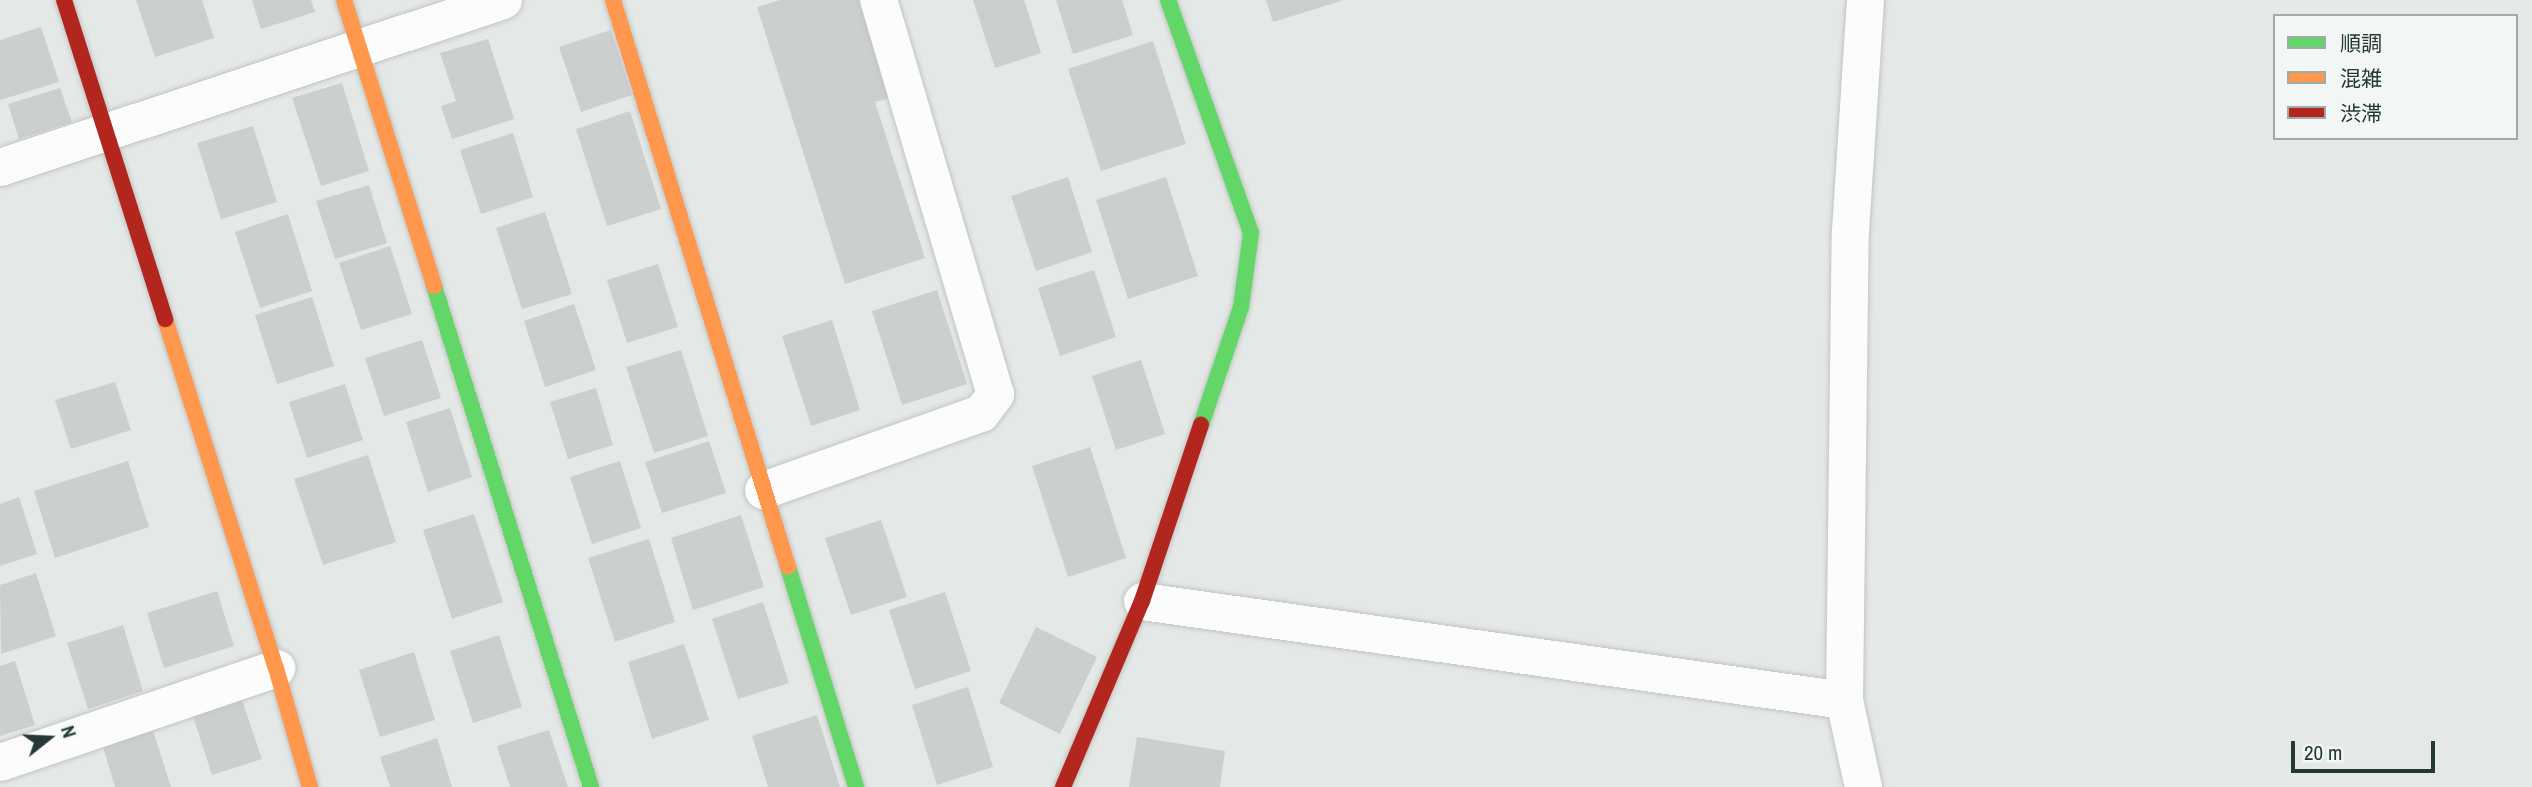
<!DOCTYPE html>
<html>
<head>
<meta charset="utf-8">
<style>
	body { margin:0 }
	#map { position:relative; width:2532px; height:787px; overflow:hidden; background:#e4e8e6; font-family:"Archivo Narrow","Noto Sans JP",sans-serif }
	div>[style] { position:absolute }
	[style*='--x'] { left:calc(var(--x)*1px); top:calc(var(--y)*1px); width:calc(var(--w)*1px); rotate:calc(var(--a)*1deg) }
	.building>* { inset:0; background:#cbcfce }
	.roads { filter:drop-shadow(0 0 2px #c1c5c3) drop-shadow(0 0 2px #c1c5c3) }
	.street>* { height:37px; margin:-18.5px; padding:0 18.5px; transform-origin:18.5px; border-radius:18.5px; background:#fbfcfb }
	.fast>* { height:16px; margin:-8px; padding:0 8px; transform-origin:8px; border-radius:8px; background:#63d668 }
	.slow>* { height:16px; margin:-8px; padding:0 8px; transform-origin:8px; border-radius:8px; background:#ff974d }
	.jam>* { height:16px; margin:-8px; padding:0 8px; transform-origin:8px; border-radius:8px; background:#b3261e }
	span { translate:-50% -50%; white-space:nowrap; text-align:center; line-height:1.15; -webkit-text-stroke:6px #f2f7f5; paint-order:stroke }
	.legend { position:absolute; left:2273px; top:14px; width:245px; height:126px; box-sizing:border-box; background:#f2f7f5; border:2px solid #a0aba9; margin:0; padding:9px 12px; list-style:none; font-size:21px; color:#243936 }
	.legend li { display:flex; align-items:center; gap:14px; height:35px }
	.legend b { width:35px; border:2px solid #a0aba9 }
	.north { position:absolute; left:14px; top:703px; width:70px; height:70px; -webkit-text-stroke:5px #f2f7f5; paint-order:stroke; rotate:72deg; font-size:19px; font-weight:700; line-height:28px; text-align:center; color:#243936 }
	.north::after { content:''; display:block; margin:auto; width:24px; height:32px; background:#243936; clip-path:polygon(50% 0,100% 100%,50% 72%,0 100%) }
	.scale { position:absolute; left:2291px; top:741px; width:144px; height:32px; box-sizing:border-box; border:4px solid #243936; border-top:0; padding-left:9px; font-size:21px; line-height:24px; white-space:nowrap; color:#243936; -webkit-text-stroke:5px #f2f7f5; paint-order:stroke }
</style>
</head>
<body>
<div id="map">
	<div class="building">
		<div style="clip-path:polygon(136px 0,202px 0,214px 38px,155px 57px)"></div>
		<div style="clip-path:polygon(252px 0,311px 0,315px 12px,261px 29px)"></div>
		<div style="clip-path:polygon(780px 0,860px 0,890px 98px,875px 102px,925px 258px,845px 284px,757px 7px)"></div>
		<div style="clip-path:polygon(973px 0,1024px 0,1041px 53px,995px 68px)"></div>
		<div style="clip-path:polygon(1056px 0,1122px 0,1133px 35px,1073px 54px)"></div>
		<div style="clip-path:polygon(1266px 0,1341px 0,1341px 1px,1273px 22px)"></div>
		<div style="clip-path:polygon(41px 27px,59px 82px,0 100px,0 40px)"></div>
		<div style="clip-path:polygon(611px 30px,632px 95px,581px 112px,559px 47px)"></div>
		<div style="clip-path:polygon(488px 39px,514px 119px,452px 139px,441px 106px,456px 101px,440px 53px)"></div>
		<div style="clip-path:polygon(1153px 41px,1186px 144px,1101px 171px,1068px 69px)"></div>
		<div style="clip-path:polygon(342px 83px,369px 171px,321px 186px,292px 98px)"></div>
		<div style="clip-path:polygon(60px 88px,72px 122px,19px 139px,8px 104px)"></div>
		<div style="clip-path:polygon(630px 111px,661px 209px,607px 226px,576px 129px)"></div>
		<div style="clip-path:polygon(253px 126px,277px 202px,221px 219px,197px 143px)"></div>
		<div style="clip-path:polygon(513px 133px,533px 197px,481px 214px,460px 150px)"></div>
		<div style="clip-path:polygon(1068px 177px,1092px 252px,1036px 271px,1011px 196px)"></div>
		<div style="clip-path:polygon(1166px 177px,1198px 276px,1128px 299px,1096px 200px)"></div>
		<div style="clip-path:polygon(369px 185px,387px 243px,335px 259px,316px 201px)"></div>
		<div style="clip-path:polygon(545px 212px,572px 294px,522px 309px,496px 228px)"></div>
		<div style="clip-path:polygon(288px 214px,312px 291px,260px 308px,235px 232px)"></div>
		<div style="clip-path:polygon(390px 246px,412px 314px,361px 330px,339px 263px)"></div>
		<div style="clip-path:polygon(658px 264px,678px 327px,627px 343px,607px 280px)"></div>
		<div style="clip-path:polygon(1094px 270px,1116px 337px,1060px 356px,1038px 288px)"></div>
		<div style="clip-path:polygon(937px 290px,967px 384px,902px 405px,872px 311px)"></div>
		<div style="clip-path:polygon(312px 297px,334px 366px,277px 384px,255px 315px)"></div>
		<div style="clip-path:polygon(574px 304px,596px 370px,545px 387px,524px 321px)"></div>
		<div style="clip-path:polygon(832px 320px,860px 410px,811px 426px,782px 336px)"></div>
		<div style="clip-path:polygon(422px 340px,441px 398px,384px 416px,365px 358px)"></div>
		<div style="clip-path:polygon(681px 350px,708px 436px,654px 453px,626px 367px)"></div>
		<div style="clip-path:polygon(1141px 360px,1165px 434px,1116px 450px,1092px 376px)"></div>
		<div style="clip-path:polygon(115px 382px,131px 430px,71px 449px,55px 400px)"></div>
		<div style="clip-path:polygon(345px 384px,363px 440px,307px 458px,289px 402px)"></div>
		<div style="clip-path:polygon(596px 388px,613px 445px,568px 459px,550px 402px)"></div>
		<div style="clip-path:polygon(450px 408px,472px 477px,428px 492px,406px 422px)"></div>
		<div style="clip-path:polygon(709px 441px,726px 493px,662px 513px,645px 462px)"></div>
		<div style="clip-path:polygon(1090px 447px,1126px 558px,1068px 577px,1032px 466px)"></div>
		<div style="clip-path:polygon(368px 455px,396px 542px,323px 565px,294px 479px)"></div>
		<div style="clip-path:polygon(128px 461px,149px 527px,55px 558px,34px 491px)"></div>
		<div style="clip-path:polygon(620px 461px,641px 528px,592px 544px,570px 477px)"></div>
		<div style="clip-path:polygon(19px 497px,37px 554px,0 566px,0 504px)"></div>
		<div style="clip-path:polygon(474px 514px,503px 602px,452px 619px,423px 530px)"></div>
		<div style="clip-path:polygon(741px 515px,764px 587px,693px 610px,671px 538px)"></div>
		<div style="clip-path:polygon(881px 520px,907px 597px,851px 615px,825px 538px)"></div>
		<div style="clip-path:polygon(649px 539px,675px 622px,615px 642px,588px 558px)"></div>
		<div style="clip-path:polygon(36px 573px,56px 636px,1px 654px,0 585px)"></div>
		<div style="clip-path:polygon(217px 591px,234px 646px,164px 668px,147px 613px)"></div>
		<div style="clip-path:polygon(945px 592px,971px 671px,915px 689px,889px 610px)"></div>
		<div style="clip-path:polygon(763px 602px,789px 683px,738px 699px,712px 619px)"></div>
		<div style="clip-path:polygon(123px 625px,143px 691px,88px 709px,67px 643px)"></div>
		<div style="clip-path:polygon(1036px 627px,1097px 657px,1060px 734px,999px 703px)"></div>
		<div style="clip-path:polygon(499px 635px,522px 707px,473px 723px,450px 651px)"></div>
		<div style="clip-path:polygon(684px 644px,709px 720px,652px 739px,628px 662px)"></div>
		<div style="clip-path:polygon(414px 652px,435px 720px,380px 737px,359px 670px)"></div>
		<div style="clip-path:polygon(15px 661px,35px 725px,0 736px,0 666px)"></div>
		<div style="clip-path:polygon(968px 687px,993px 767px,937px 785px,912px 705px)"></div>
		<div style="clip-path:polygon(241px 697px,262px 759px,212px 775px,192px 713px)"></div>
		<div style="clip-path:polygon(817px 715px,840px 787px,768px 787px,752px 736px)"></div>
		<div style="clip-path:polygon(549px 730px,568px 787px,510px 787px,497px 746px)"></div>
		<div style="clip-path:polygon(153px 731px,171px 787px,115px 787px,103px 747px)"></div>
		<div style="clip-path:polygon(1137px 737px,1225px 751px,1220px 787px,1129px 787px)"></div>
		<div style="clip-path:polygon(437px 738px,452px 787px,390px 787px,380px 757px)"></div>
	</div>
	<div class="roads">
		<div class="street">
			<div style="--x:0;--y:167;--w:530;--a:-18.37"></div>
			<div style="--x:763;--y:490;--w:231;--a:-19.5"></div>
			<div style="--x:981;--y:413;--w:24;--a:-54"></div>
			<div style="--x:995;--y:394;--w:411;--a:-106.5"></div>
			<div style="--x:1142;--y:601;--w:709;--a:8.03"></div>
			<div style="--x:0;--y:762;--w:292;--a:-18.8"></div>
			<div style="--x:1863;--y:787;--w:89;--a:-102.3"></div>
			<div style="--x:1844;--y:700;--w:469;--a:-89.3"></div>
			<div style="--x:1850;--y:231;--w:231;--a:-86.3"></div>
		</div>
		<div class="fast">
			<div style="--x:1168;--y:0;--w:247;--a:70.4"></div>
			<div style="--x:1251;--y:233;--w:75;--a:97.7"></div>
			<div style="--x:1241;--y:307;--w:125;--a:108.7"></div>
			<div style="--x:434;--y:286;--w:525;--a:72.6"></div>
			<div style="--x:788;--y:567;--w:230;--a:72.8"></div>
		</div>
		<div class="slow">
			<div style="--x:344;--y:0;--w:300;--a:72.5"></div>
			<div style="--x:613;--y:0;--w:593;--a:72.85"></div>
			<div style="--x:165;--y:319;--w:366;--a:72.4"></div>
			<div style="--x:276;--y:668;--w:124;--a:74.1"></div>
		</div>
		<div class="jam">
			<div style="--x:64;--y:0;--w:335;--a:72.4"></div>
			<div style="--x:1063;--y:787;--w:202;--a:-67"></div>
			<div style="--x:1142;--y:601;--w:186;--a:-71.5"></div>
		</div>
	</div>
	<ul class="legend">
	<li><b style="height:9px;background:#63d668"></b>順調</li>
	<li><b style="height:9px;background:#ff974d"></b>混雑</li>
	<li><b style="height:9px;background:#b3261e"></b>渋滞</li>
	</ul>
	<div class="north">N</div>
	<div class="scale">20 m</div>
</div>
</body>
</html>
